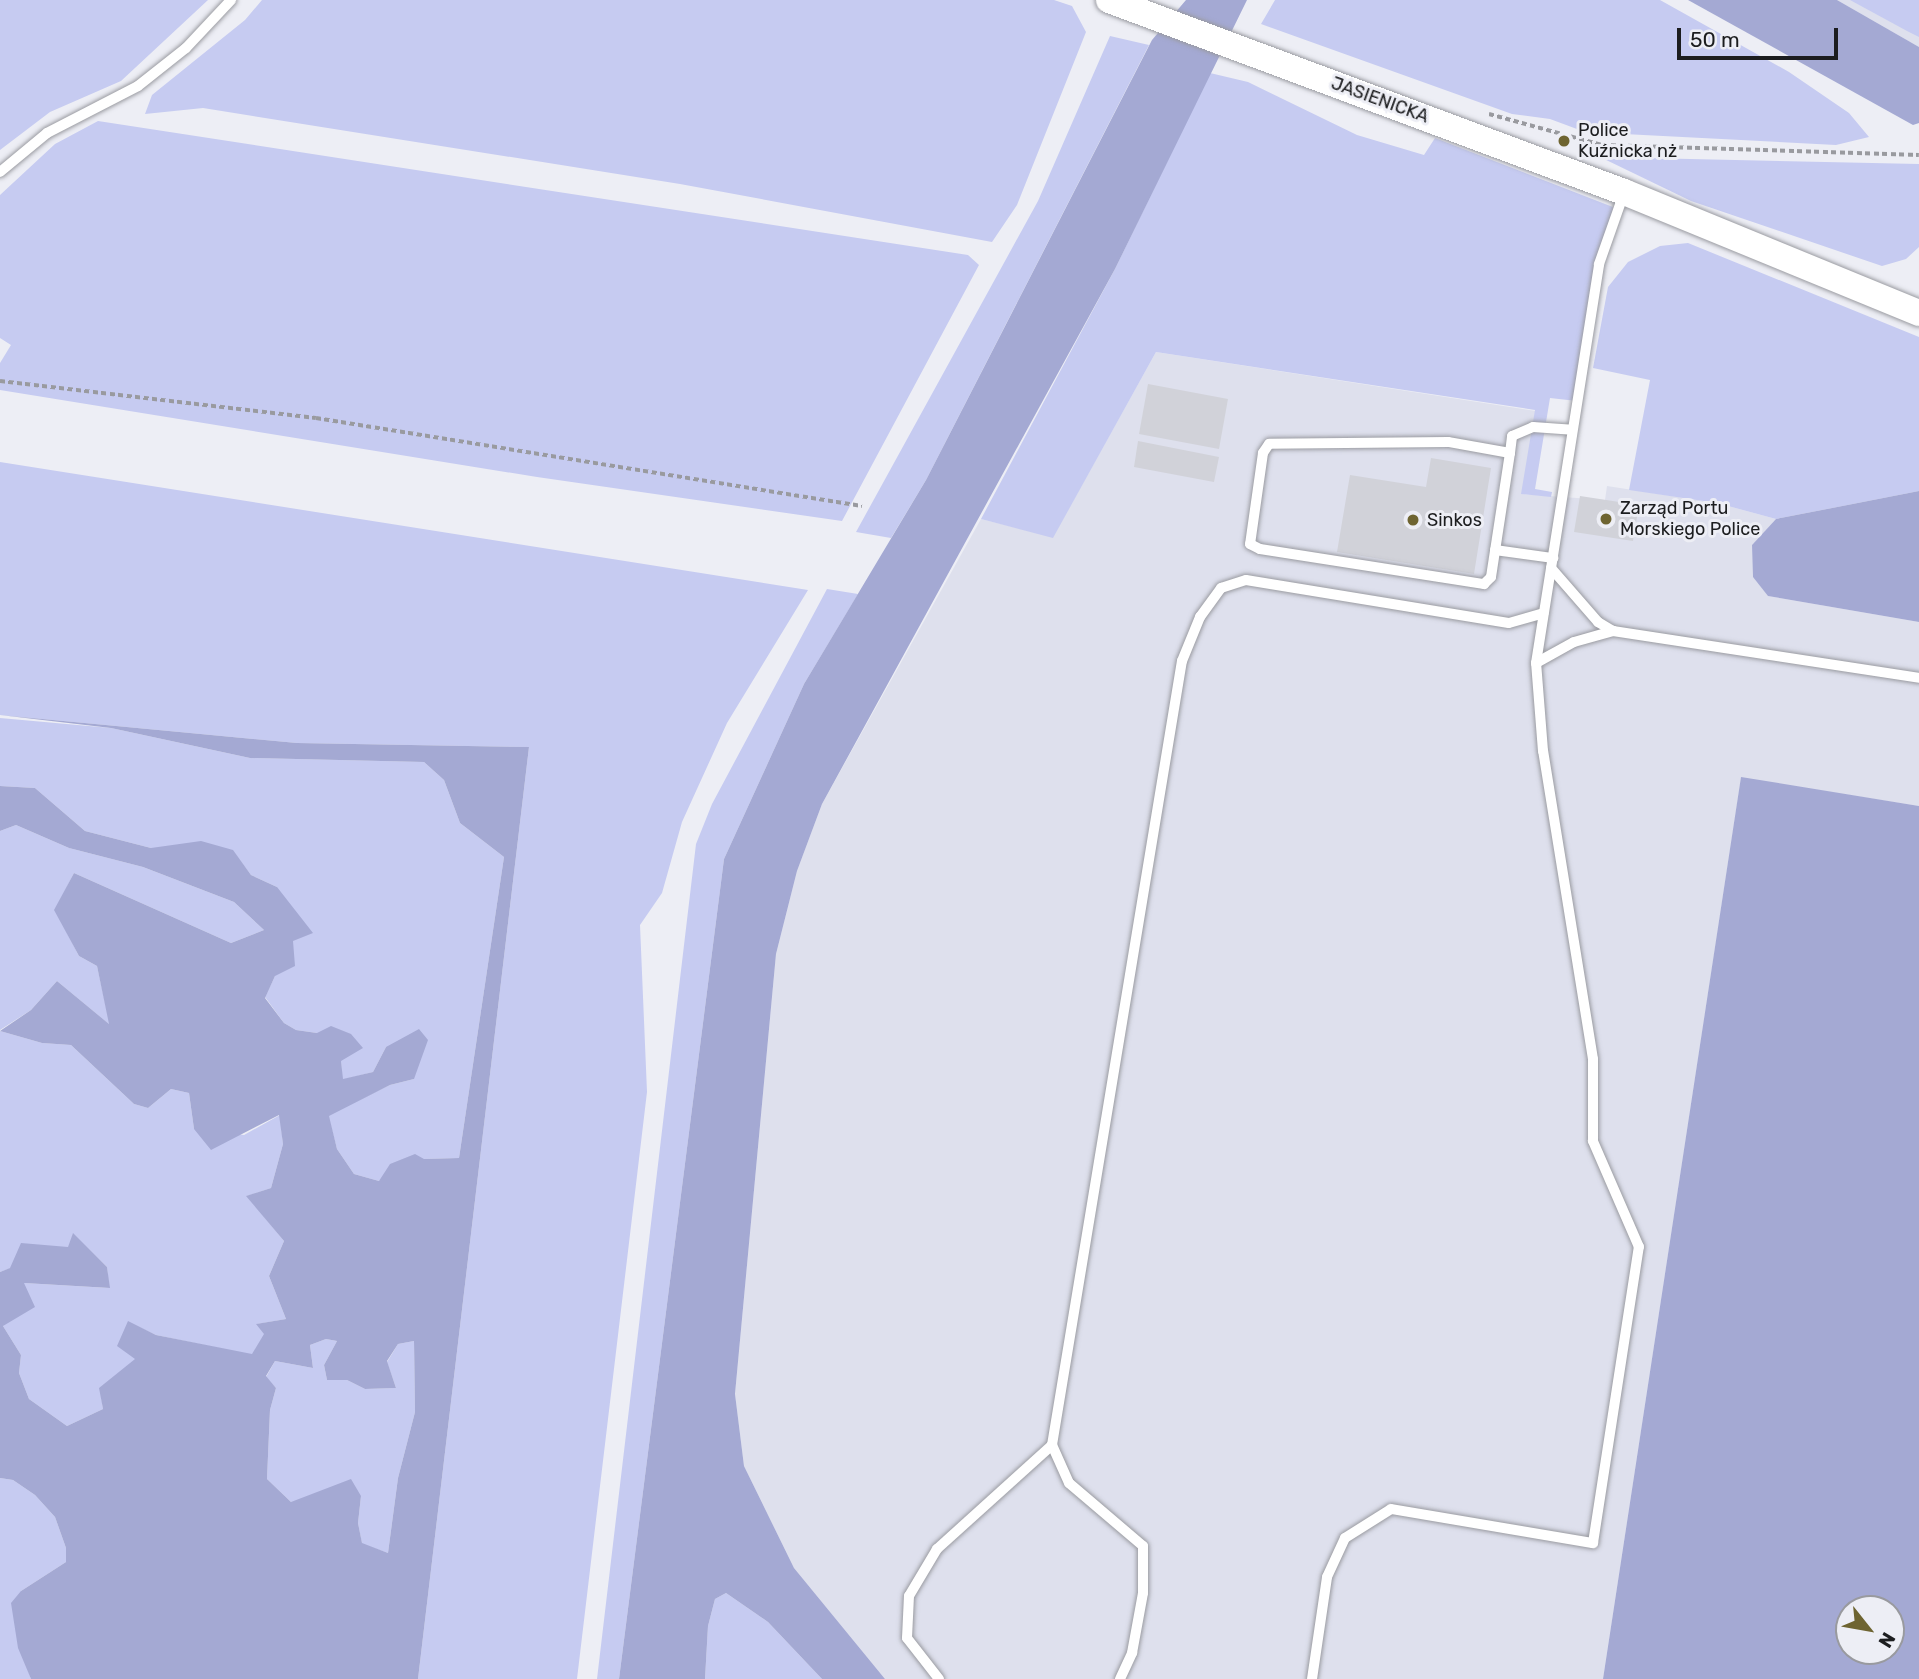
<!DOCTYPE html>
<html>
<head>
<meta charset="utf-8">
<style>
	body { margin:0 }
	#map { position:relative; width:1919px; height:1679px; overflow:hidden; background:#edeef5; font-family:Rubik,sans-serif }
	div>[style] { position:absolute }
	[style*='--x'] { left:calc(var(--x)*1px); top:calc(var(--y)*1px); width:calc(var(--w)*1px); rotate:calc(var(--a)*1deg) }
	.built>* { inset:0; background:#dee0ed }
	.green>* { inset:0; background:#c6cbf1 }
	.water>* { inset:0; background:#a4a9d3 }
	.building>* { inset:0; background:#d1d2d9 }
	.path>* { height:3.5px; margin-top:-1.75px; transform-origin:0; background:repeating-linear-gradient(90deg,#999a9f 0 5px,transparent 0 8.5px) }
	.roads { filter:drop-shadow(0 0 2px #9a9ba1) drop-shadow(0 0 2px #9a9ba1) }
	.lane>* { height:10px; margin:-5px; padding:0 5px; transform-origin:5px; border-radius:5px; background:#fff }
	.secondary>* { height:26px; margin:-13px; padding:0 13px; transform-origin:13px; border-radius:13px; background:#fff }
	.dots>* { width:19px; height:19px; translate:-50% -50%; box-sizing:border-box; border:4px solid #edeef5; border-radius:50% }
	span { translate:-50% -50%; white-space:nowrap; text-align:center; line-height:1.15; -webkit-text-stroke:6px #edeef5; paint-order:stroke }
	.street-label { font-size:18px; color:#1c1d1f }
	.poi-label { font-size:18px; color:#1c1d1f }
	.left { translate:0 -50%; text-align:left }
	.north { position:absolute; left:1835px; top:1595px; width:70px; height:70px; box-sizing:border-box; background:#edeef5; border:2px solid #999a9f; border-radius:50%; rotate:121deg; font-size:19px; font-weight:700; line-height:28px; text-align:center; color:#1c1d1f }
	.north::after { content:''; display:block; margin:auto; width:24px; height:32px; background:#6e6431; clip-path:polygon(50% 0,100% 100%,50% 72%,0 100%) }
	.scale { position:absolute; left:1677px; top:28px; width:161px; height:32px; box-sizing:border-box; border:4px solid #1c1d1f; border-top:0; padding-left:9px; font-size:21px; line-height:24px; white-space:nowrap; color:#1c1d1f; -webkit-text-stroke:5px #edeef5; paint-order:stroke }
</style>
</head>
<body>
<div id="map">
	<div class="built">
		<div style="clip-path:polygon(1837px 0,1919px 0,1919px 47px)"></div>
		<div style="clip-path:polygon(1156px 352px,1536px 411px,1522px 494px,1605px 500px,1607px 486px,1717px 503px,1776px 519px,1752px 545px,1768px 596px,1919px 622px,1919px 806px,1741px 778px,1603px 1679px,885px 1679px,794px 1568px,744px 1466px,735px 1394px,776px 954px,797px 871px,822px 804px,981px 519px,1053px 537px)"></div>
	</div>
	<div class="green">
		<div style="clip-path:polygon(0 0,208px 0,121px 81px,50px 112px,0 150px)"></div>
		<div style="clip-path:polygon(262px 0,1054px 0,1072px 6px,1086px 32px,1017px 205px,992px 242px,680px 184px,203px 108px,145px 114px,152px 95px,245px 20px)"></div>
		<div style="clip-path:polygon(1275px 0,1660px 0,1789px 72px,1849px 113px,1869px 137px,1836px 145px,1585px 132px,1550px 119px,1512px 114px,1261px 24px)"></div>
		<div style="clip-path:polygon(1850px 0,1919px 0,1919px 37px,1907px 31px)"></div>
		<div style="clip-path:polygon(1110px 36px,1149px 45px,926px 480px,891px 538px,856px 532px,1038px 201px)"></div>
		<div style="clip-path:polygon(1210px 73px,1248px 82px,1357px 135px,1424px 155px,1435px 138px,1618px 209px,1599px 264px,1577px 401px,1550px 398px,1535px 489px,1552px 492px,1551px 497px,1521px 494px,1535px 410px,1156px 352px,1053px 538px,981px 519px,1115px 269px)"></div>
		<div style="clip-path:polygon(98px 121px,968px 255px,979px 265px,842px 521px,537px 477px,0 390px,0 363px,11px 345px,0 338px,0 195px,55px 144px)"></div>
		<div style="clip-path:polygon(1600px 157px,1919px 164px,1919px 247px,1906px 259px,1882px 266px,1691px 201px)"></div>
		<div style="clip-path:polygon(1688px 243px,1919px 337px,1919px 491px,1776px 519px,1717px 503px,1629px 490px,1650px 380px,1593px 368px,1608px 287px,1628px 262px,1660px 246px)"></div>
		<div style="clip-path:polygon(0 462px,808px 590px,727px 723px,682px 822px,662px 893px,640px 925px,647px 1092px,577px 1679px,418px 1679px,529px 747px,297px 743px,0 715px)"></div>
		<div style="clip-path:polygon(827px 589px,858px 594px,804px 684px,724px 859px,619px 1679px,597px 1679px,696px 844px,712px 804px)"></div>
		<div style="clip-path:polygon(0 718px,111px 728px,250px 758px,424px 762px,444px 780px,460px 823px,504px 857px,459px 1158px,424px 1159px,379px 1181px,354px 1174px,337px 1149px,328px 1115px,390px 1085px,414px 1079px,386px 1047px,373px 1072px,342px 1080px,341px 1061px,317px 1033px,296px 1030px,284px 1023px,265px 997px,275px 976px,277px 887px,251px 875px,232px 850px,151px 848px,85px 831px,35px 788px,0 786px)"></div>
		<div style="clip-path:polygon(16px 825px,69px 848px,143px 867px,234px 902px,264px 930px,231px 943px,74px 873px,55px 910px,79px 956px,97px 966px,110px 1025px,57px 981px,31px 1010px,0 1030px,0 831px)"></div>
		<div style="clip-path:polygon(0 1031px,42px 1043px,71px 1045px,134px 1104px,148px 1108px,171px 1089px,189px 1093px,194px 1129px,244px 1135px,280px 1115px,283px 1144px,271px 1188px,247px 1196px,284px 1241px,269px 1276px,286px 1319px,257px 1324px,265px 1334px,252px 1355px,156px 1335px,128px 1322px,136px 1359px,100px 1388px,103px 1409px,67px 1426px,29px 1399px,19px 1373px,21px 1355px,3px 1326px,24px 1283px,109px 1288px,107px 1267px,73px 1234px,69px 1247px,0 1272px)"></div>
		<div style="clip-path:polygon(326px 1339px,337px 1341px,324px 1365px,327px 1380px,347px 1380px,365px 1389px,396px 1388px,387px 1362px,398px 1344px,414px 1341px,415px 1412px,398px 1478px,388px 1553px,362px 1544px,358px 1523px,361px 1496px,291px 1502px,267px 1479px,270px 1410px,276px 1388px,266px 1377px,275px 1361px,313px 1368px,310px 1345px)"></div>
		<div style="clip-path:polygon(0 1478px,13px 1480px,35px 1495px,55px 1517px,66px 1548px,66px 1562px,21px 1591px,26px 1664px,31px 1679px,0 1679px)"></div>
		<div style="clip-path:polygon(726px 1593px,768px 1622px,822px 1679px,705px 1679px,708px 1626px,715px 1599px)"></div>
	</div>
	<div class="water">
		<div style="clip-path:polygon(1186px 0,1247px 0,1115px 269px,822px 804px,797px 871px,776px 954px,735px 1394px,744px 1466px,794px 1568px,885px 1679px,822px 1679px,768px 1622px,726px 1593px,715px 1599px,708px 1626px,705px 1679px,619px 1679px,724px 859px,804px 684px,926px 480px,1152px 40px)"></div>
		<div style="clip-path:polygon(1688px 0,1837px 0,1919px 47px,1919px 123px,1913px 125px)"></div>
		<div style="clip-path:polygon(1919px 491px,1919px 622px,1768px 596px,1753px 577px,1752px 545px,1776px 519px)"></div>
		<div style="clip-path:polygon(evenodd,0 715px,297px 743px,529px 747px,418px 1679px,31px 1679px,18px 1648px,11px 1603px,21px 1591px,66px 1562px,66px 1548px,55px 1517px,35px 1495px,13px 1480px,0 1478px,0 1272px,10px 1268px,21px 1243px,68px 1247px,73px 1233px,107px 1267px,110px 1288px,24px 1283px,35px 1307px,3px 1326px,21px 1355px,19px 1373px,29px 1399px,67px 1426px,103px 1409px,99px 1388px,135px 1359px,117px 1346px,128px 1321px,156px 1335px,252px 1354px,264px 1334px,256px 1324px,286px 1319px,269px 1276px,284px 1241px,246px 1196px,271px 1188px,283px 1144px,279px 1115px,211px 1150px,194px 1129px,189px 1093px,171px 1089px,148px 1108px,134px 1104px,71px 1045px,42px 1043px,0 1031px,31px 1010px,57px 981px,109px 1024px,97px 966px,79px 956px,54px 910px,74px 873px,231px 943px,264px 930px,234px 902px,143px 867px,69px 848px,16px 825px,0 831px,0 786px,35px 788px,85px 831px,151px 848px,201px 841px,233px 850px,251px 875px,277px 887px,313px 933px,293px 941px,295px 966px,275px 976px,265px 998px,284px 1023px,296px 1030px,317px 1033px,331px 1026px,351px 1034px,363px 1048px,341px 1061px,343px 1079px,373px 1072px,386px 1047px,419px 1029px,428px 1040px,414px 1079px,390px 1085px,329px 1116px,337px 1149px,354px 1174px,379px 1181px,390px 1164px,415px 1154px,424px 1159px,459px 1158px,504px 857px,460px 823px,444px 780px,424px 762px,250px 758px,111px 728px,0 715px,326px 1339px,337px 1341px,324px 1365px,327px 1380px,347px 1380px,365px 1389px,396px 1388px,387px 1361px,398px 1344px,414px 1341px,415px 1412px,398px 1478px,388px 1553px,362px 1543px,358px 1523px,361px 1496px,351px 1479px,291px 1502px,267px 1479px,270px 1410px,276px 1388px,266px 1376px,275px 1361px,313px 1368px,310px 1345px,326px 1339px)"></div>
		<div style="clip-path:polygon(evenodd,1741px 777px,1919px 806px,1919px 1679px,1603px 1679px,1741px 777px,1849px 1609px,1891px 1609px,1891px 1651px,1849px 1651px,1849px 1609px)"></div>
	</div>
	<div class="building">
		<div style="clip-path:polygon(1148px 384px,1228px 399px,1219px 449px,1139px 434px)"></div>
		<div style="clip-path:polygon(1138px 441px,1219px 457px,1214px 482px,1134px 467px)"></div>
		<div style="clip-path:polygon(1431px 458px,1491px 468px,1474px 574px,1337px 552px,1350px 475px,1426px 487px)"></div>
		<div style="clip-path:polygon(1580px 496px,1639px 505px,1633px 541px,1574px 532px)"></div>
	</div>
	<div class="path">
		<div style="--x:1489;--y:114;--w:117;--a:15.3"></div>
		<div style="--x:1602;--y:145;--w:317;--a:1.8"></div>
		<div style="--x:0;--y:381;--w:318;--a:6.7"></div>
		<div style="--x:316;--y:418;--w:553;--a:9.16"></div>
	</div>
	<div class="roads">
		<div class="lane">
			<div style="--x:0;--y:172;--w:61;--a:-39.7"></div>
			<div style="--x:47;--y:133;--w:102;--a:-27.3"></div>
			<div style="--x:138;--y:86;--w:61;--a:-38.4"></div>
			<div style="--x:186;--y:48;--w:66;--a:-46.8"></div>
			<div style="--x:1510;--y:453;--w:63;--a:-169.9"></div>
			<div style="--x:1448;--y:442;--w:179;--a:179.4"></div>
			<div style="--x:1269;--y:444;--w:11;--a:124"></div>
			<div style="--x:1263;--y:453;--w:92;--a:98.1"></div>
			<div style="--x:1250;--y:544;--w:11;--a:27"></div>
			<div style="--x:1260;--y:549;--w:227;--a:8.9"></div>
			<div style="--x:1484;--y:584;--w:10;--a:-45"></div>
			<div style="--x:1491;--y:577;--w:125;--a:-81.3"></div>
			<div style="--x:1510;--y:453;--w:17;--a:-83"></div>
			<div style="--x:1512;--y:436;--w:23;--a:-23"></div>
			<div style="--x:1533;--y:427;--w:39;--a:4"></div>
			<div style="--x:1495;--y:550;--w:59;--a:7.9"></div>
			<div style="--x:1551;--y:568;--w:72;--a:49"></div>
			<div style="--x:1598;--y:622;--w:17;--a:31"></div>
			<div style="--x:1613;--y:631;--w:310;--a:8.7"></div>
			<div style="--x:1536;--y:663;--w:43;--a:-28.9"></div>
			<div style="--x:1574;--y:642;--w:41;--a:-15.8"></div>
			<div style="--x:939;--y:1679;--w:52;--a:-128"></div>
			<div style="--x:907;--y:1638;--w:42;--a:-87.3"></div>
			<div style="--x:909;--y:1596;--w:55;--a:-59.2"></div>
			<div style="--x:937;--y:1549;--w:155;--a:-42.1"></div>
			<div style="--x:1120;--y:1679;--w:29;--a:-65"></div>
			<div style="--x:1132;--y:1653;--w:61;--a:-79.6"></div>
			<div style="--x:1143;--y:1593;--w:47;--a:-90"></div>
			<div style="--x:1143;--y:1546;--w:97;--a:-139.6"></div>
			<div style="--x:1069;--y:1483;--w:42;--a:-114.1"></div>
			<div style="--x:1052;--y:1445;--w:795;--a:-80.59"></div>
			<div style="--x:1182;--y:661;--w:48;--a:-67.8"></div>
			<div style="--x:1200;--y:617;--w:36;--a:-54"></div>
			<div style="--x:1221;--y:588;--w:26;--a:-18"></div>
			<div style="--x:1246;--y:580;--w:266;--a:9.3"></div>
			<div style="--x:1509;--y:623;--w:36;--a:-16"></div>
			<div style="--x:1312;--y:1679;--w:103;--a:-81.6"></div>
			<div style="--x:1327;--y:1577;--w:43;--a:-65.2"></div>
			<div style="--x:1345;--y:1538;--w:54;--a:-32.2"></div>
			<div style="--x:1391;--y:1509;--w:205;--a:9.6"></div>
			<div style="--x:1593;--y:1543;--w:300;--a:-81.2"></div>
			<div style="--x:1639;--y:1247;--w:116;--a:-113.5"></div>
			<div style="--x:1593;--y:1141;--w:82;--a:-90"></div>
			<div style="--x:1593;--y:1059;--w:312;--a:-99.2"></div>
			<div style="--x:1543;--y:751;--w:88;--a:-94.5"></div>
			<div style="--x:1536;--y:663;--w:404;--a:-81"></div>
			<div style="--x:1599;--y:264;--w:75;--a:-70.6"></div>
		</div>
		<div class="secondary">
			<div style="--x:1109;--y:0;--w:550;--a:20.45"></div>
			<div style="--x:1624;--y:192;--w:319;--a:22.3"></div>
		</div>
	</div>
	<div class="dots">
		<div style="left:1564px;top:141px;background:#6e6431"></div>
		<div style="left:1606px;top:519px;background:#6e6431"></div>
		<div style="left:1413px;top:520px;background:#6e6431"></div>
	</div>
	<div class="street-label">
		<span style="left:1380px;top:100px;rotate:20deg">JASIENICKA</span>
	</div>
	<div class="poi-label">
		<span class="left" style="left:1578px;top:141px">Police<br>Kuźnicka nż</span>
		<span class="left" style="left:1620px;top:519px">Zarząd Portu<br>Morskiego Police</span>
		<span class="left" style="left:1427px;top:520px">Sinkos</span>
	</div>
	<div class="north">N</div>
	<div class="scale">50 m</div>
</div>
</body>
</html>
